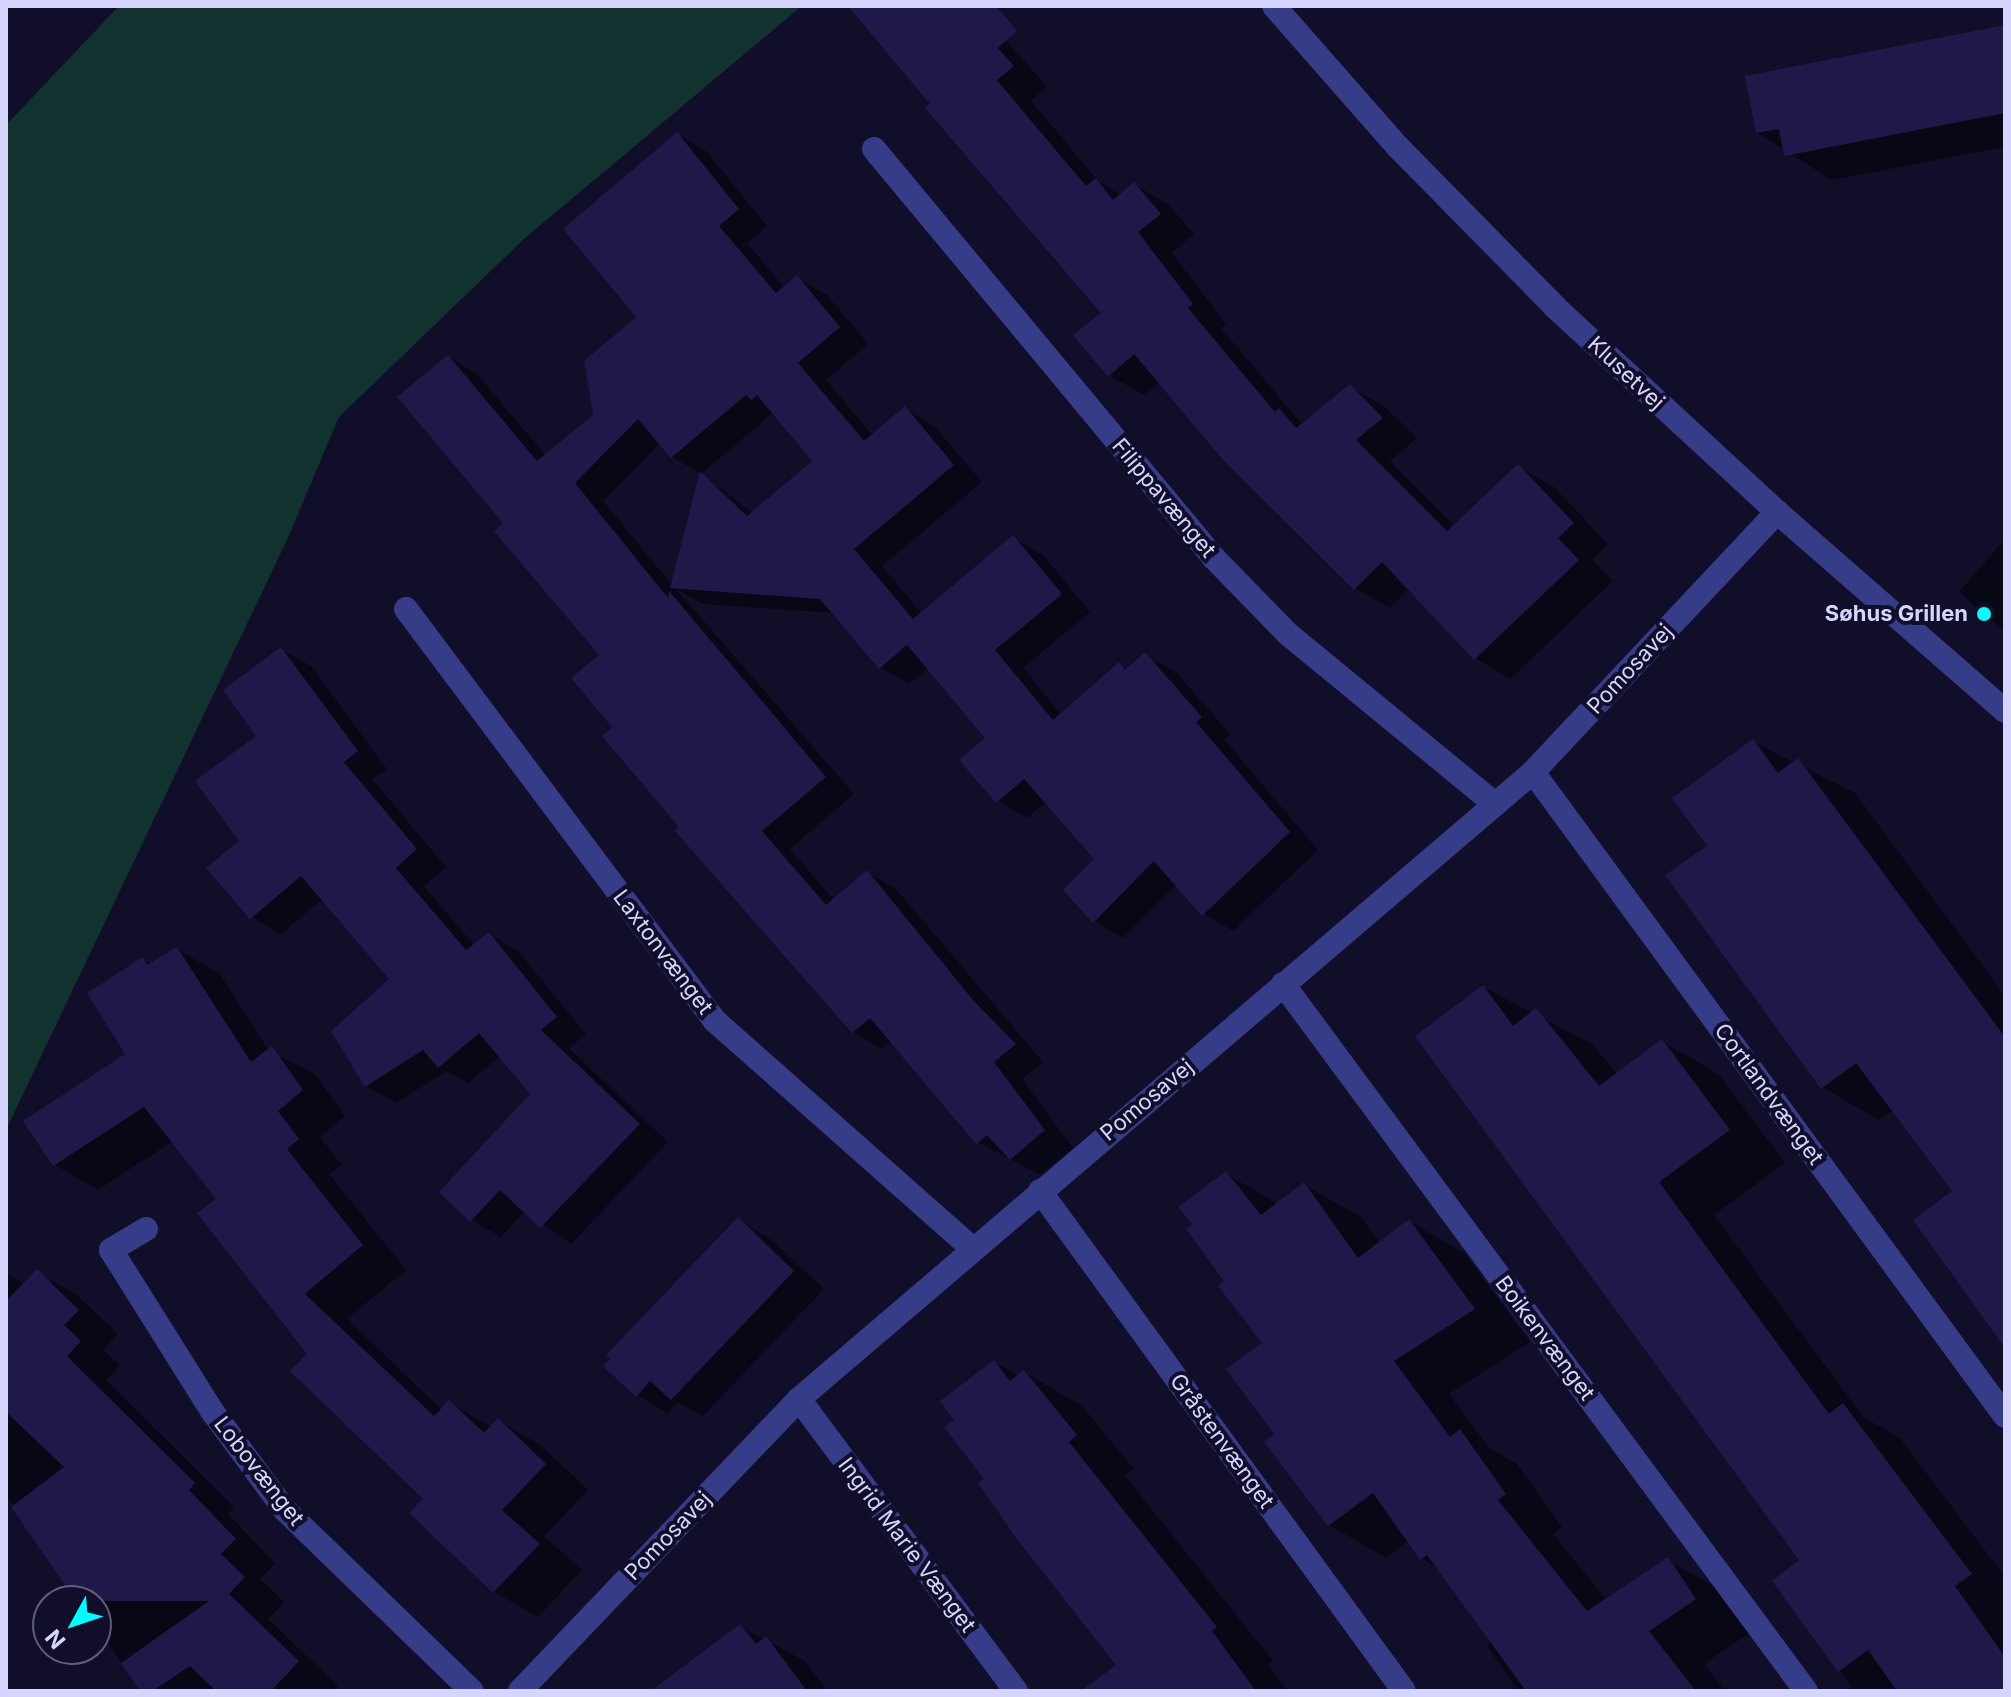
<!DOCTYPE html>
<html>
<head>
<meta charset="utf-8">
<style>
	body { margin:0 }
	#map { position:relative; width:2011px; height:1697px; overflow:hidden; background:#100e28; font-family:Inter,sans-serif }
	div>[style] { position:absolute }
	[style*='--x'] { left:calc(var(--x)*1px); top:calc(var(--y)*1px); width:calc(var(--w)*1px); rotate:calc(var(--a)*1deg) }
	.green>* { inset:0; background:#11322e }
	.shadow>* { inset:0; background:#0007 }
	.building>* { inset:0; background:#1f194a }
	.minor>* { height:24px; margin:-12px; padding:0 12px; transform-origin:12px; border-radius:12px; background:#373c89 }
	.dots>* { width:22px; height:22px; translate:-50% -50%; box-sizing:border-box; border:4px solid #100e28; border-radius:50% }
	span { translate:-50% -50%; white-space:nowrap; text-align:center; line-height:1.15; -webkit-text-stroke:8px #100e28; paint-order:stroke }
	.street-label { font-size:22px; color:#d6d5ff }
	.poi-label { font-size:22px; color:#d6d5ff; font-weight:700 }
	.right { translate:-100% -50%; text-align:right }
	.frame { position:absolute; inset:0; border:8px solid #d6d5ff; pointer-events:none }
	.north { position:absolute; left:32px; top:1585px; width:80px; height:80px; box-sizing:border-box; background:#100e28; border:2px solid #5f5e7e; border-radius:50%; rotate:230deg; font-size:22px; font-weight:700; line-height:32px; text-align:center; color:#d6d5ff }
	.north::after { content:''; display:block; margin:auto; width:28px; height:36px; background:#01fdff; clip-path:polygon(50% 0,100% 100%,50% 72%,0 100%) }
</style>
</head>
<body>
<div id="map">
	<div class="green">
		<div style="clip-path:polygon(119px 6px,802px 6px,525px 238px,339px 417px,287px 540px,6px 1130px,6px 125px)"></div>
	</div>
	<div class="shadow">
		<div style="clip-path:polygon(851px 6px,976px 6px,1047px 87px,1031px 101px,1099px 182px,1121px 195px,1134px 184px,1169px 205px,1194px 234px,1172px 253px,1226px 324px,1221px 328px,1301px 423px,1350px 387px,1385px 407px,1417px 438px,1390px 461px,1455px 526px,1519px 467px,1554px 487px,1608px 544px,1592px 559px,1613px 581px,1510px 679px,1475px 658px,1409px 588px,1390px 608px,1355px 588px,1160px 382px,1144px 395px,1109px 375px,1104px 313px)"></div>
		<div style="clip-path:polygon(2005px 27px,2005px 147px,1831px 180px,1757px 132px)"></div>
		<div style="clip-path:polygon(evenodd,677px 134px,706px 151px,767px 226px,747px 243px,785px 288px,797px 278px,827px 295px,868px 344px,826px 380px,873px 436px,905px 409px,934px 426px,982px 482px,882px 566px,922px 614px,1013px 538px,1043px 555px,1090px 612px,1023px 668px,1062px 715px,1119px 665px,1128px 670px,1145px 655px,1175px 671px,1230px 734px,1224px 739px,1318px 850px,1233px 931px,1204px 914px,1177px 884px,1123px 938px,1094px 921px,1097px 859px,1046px 802px,1027px 818px,998px 801px,988px 738px,929px 668px,909px 684px,880px 667px,835px 613px,702px 604px,675px 588px,854px 794px,790px 849px,834px 900px,867px 872px,896px 889px,1043px 1062px,1022px 1079px,1073px 1148px,1040px 1175px,978px 1142px,891px 1041px,882px 1049px,853px 1032px,682px 828px,615px 727px,602px 655px,506px 523px,448px 357px,477px 374px,546px 456px,595px 416px,639px 317px,677px 134px,774px 412px,815px 461px,753px 513px,701px 474px,673px 586px,603px 501px,660px 443px,672px 457px,701px 474px,774px 412px)"></div>
		<div style="clip-path:polygon(2005px 539px,2005px 632px,1959px 592px)"></div>
		<div style="clip-path:polygon(281px 649px,311px 666px,387px 769px,372px 779px,446px 867px,424px 886px,475px 946px,489px 934px,518px 951px,586px 1034px,569px 1048px,668px 1142px,571px 1244px,525px 1211px,501px 1237px,472px 1220px,532px 1094px,501px 1056px,468px 1083px,447px 1071px,396px 1103px,366px 1086px,392px 980px,323px 899px,281px 934px,252px 917px,242px 842px,259px 736px)"></div>
		<div style="clip-path:polygon(1753px 742px,1855px 793px,2005px 996px,2005px 1343px,1955px 1192px,1894px 1110px,1879px 1120px,1822px 1087px,1709px 847px)"></div>
		<div style="clip-path:polygon(177px 949px,220px 974px,269px 1051px,315px 1074px,345px 1116px,320px 1137px,342px 1165px,329px 1174px,406px 1270px,347px 1319px,442px 1410px,449px 1403px,492px 1427px,499px 1421px,542px 1446px,588px 1490px,544px 1536px,582px 1570px,538px 1617px,494px 1592px,310px 1354px,218px 1199px,173px 1141px,98px 1190px,55px 1165px,128px 1054px,143px 960px,152px 965px)"></div>
		<div style="clip-path:polygon(1483px 987px,1592px 1044px,1618px 1075px,1662px 1041px,1718px 1074px,1785px 1163px,1714px 1215px,1863px 1417px,1900px 1438px,2005px 1577px,2005px 1691px,1855px 1691px,1774px 1582px,1802px 1561px)"></div>
		<div style="clip-path:polygon(1226px 1174px,1278px 1204px,1304px 1185px,1361px 1217px,1380px 1244px,1409px 1221px,1465px 1254px,1530px 1342px,1449px 1394px,1489px 1448px,1517px 1464px,1562px 1527px,1553px 1534px,1607px 1600px,1668px 1560px,1725px 1593px,1751px 1632px,1704px 1664px,1725px 1691px,1518px 1691px,1487px 1646px,1492px 1642px,1440px 1569px,1422px 1558px,1409px 1540px,1386px 1558px,1329px 1525px,1277px 1435px,1265px 1343px,1227px 1282px)"></div>
		<div style="clip-path:polygon(738px 1220px,769px 1238px,824px 1289px,703px 1416px,678px 1402px,668px 1413px,637px 1395px)"></div>
		<div style="clip-path:polygon(37px 1272px,77px 1295px,118px 1334px,103px 1350px,120px 1365px,106px 1380px,234px 1507px,228px 1514px,275px 1563px,260px 1579px,284px 1602px,268px 1619px,338px 1686px,333px 1691px,141px 1691px,96px 1625px,96px 1601px,79px 1601px,6px 1494px,6px 1273px,25px 1284px)"></div>
		<div style="clip-path:polygon(995px 1362px,1019px 1376px,1024px 1372px,1082px 1406px,1134px 1469px,1125px 1476px,1273px 1661px,1268px 1665px,1288px 1691px,1085px 1691px,1118px 1665px,987px 1480px,957px 1420px)"></div>
		<div style="clip-path:polygon(741px 1627px,805px 1661px,827px 1691px,692px 1691px)"></div>
	</div>
	<div class="building">
		<div style="clip-path:polygon(848px 6px,996px 6px,1017px 31px,998px 48px,1014px 66px,997px 80px,1086px 186px,1096px 178px,1113px 200px,1134px 182px,1161px 214px,1138px 232px,1193px 304px,1188px 308px,1275px 412px,1279px 408px,1296px 428px,1350px 384px,1383px 418px,1356px 440px,1447px 531px,1518px 464px,1574px 523px,1558px 538px,1579px 560px,1474px 660px,1382px 562px,1354px 590px,1225px 462px,1134px 354px,1108px 377px,1073px 335px,1101px 313px,925px 108px,930px 104px)"></div>
		<div style="clip-path:polygon(2005px 25px,2005px 113px,1784px 156px,1779px 129px,1756px 133px,1745px 76px)"></div>
		<div style="clip-path:polygon(677px 132px,739px 209px,719px 226px,776px 293px,797px 275px,840px 327px,798px 363px,864px 441px,905px 406px,954px 465px,854px 549px,913px 619px,1013px 535px,1062px 594px,995px 650px,1053px 720px,1119px 662px,1125px 670px,1145px 652px,1202px 717px,1196px 722px,1290px 832px,1202px 916px,1154px 861px,1093px 923px,1063px 890px,1094px 859px,1024px 779px,996px 803px,959px 760px,985px 738px,907px 645px,879px 669px,820px 599px,670px 588px,700px 471px,747px 516px,812px 461px,757px 395px,751px 400px,746px 395px,671px 458px,638px 419px,575px 483px,668px 598px,669px 591px,826px 777px,762px 831px,826px 905px,867px 870px,973px 1000px,1016px 1044px,994px 1062px,1045px 1130px,1010px 1160px,987px 1135px,976px 1144px,870px 1018px,852px 1033px,675px 831px,679px 827px,602px 736px,612px 727px,571px 678px,599px 655px,494px 531px,503px 523px,397px 397px,448px 355px,537px 461px,593px 415px,584px 361px,636px 317px,563px 229px)"></div>
		<div style="clip-path:polygon(281px 647px,358px 751px,344px 762px,417px 849px,396px 868px,466px 950px,489px 932px,557px 1017px,541px 1030px,640px 1124px,540px 1228px,500px 1190px,470px 1222px,439px 1192px,530px 1094px,479px 1033px,438px 1068px,423px 1050px,365px 1087px,331px 1031px,389px 979px,301px 876px,250px 919px,206px 868px,239px 841px,195px 781px,256px 736px,223px 690px)"></div>
		<div style="clip-path:polygon(1753px 739px,1778px 773px,1798px 758px,2005px 1037px,2005px 1348px,1913px 1220px,1952px 1191px,1856px 1063px,1821px 1089px,1665px 875px,1707px 846px,1672px 798px)"></div>
		<div style="clip-path:polygon(177px 947px,251px 1062px,272px 1046px,303px 1090px,278px 1111px,299px 1139px,287px 1149px,363px 1245px,305px 1294px,434px 1416px,449px 1400px,484px 1433px,498px 1418px,546px 1464px,502px 1510px,540px 1544px,493px 1593px,409px 1513px,423px 1499px,290px 1371px,307px 1354px,197px 1213px,216px 1199px,144px 1107px,53px 1166px,23px 1121px,125px 1054px,87px 993px,143px 957px,147px 965px)"></div>
		<div style="clip-path:polygon(1483px 985px,1513px 1026px,1536px 1008px,1599px 1086px,1662px 1039px,1730px 1130px,1659px 1182px,1829px 1414px,1843px 1403px,1972px 1574px,1955px 1586px,2005px 1657px,2005px 1691px,1897px 1691px,1868px 1650px,1838px 1672px,1772px 1581px,1799px 1560px,1415px 1036px)"></div>
		<div style="clip-path:polygon(1226px 1171px,1261px 1215px,1304px 1182px,1358px 1258px,1409px 1219px,1475px 1309px,1394px 1361px,1450px 1437px,1460px 1429px,1506px 1494px,1498px 1500px,1587px 1611px,1668px 1557px,1696px 1599px,1649px 1631px,1696px 1691px,1526px 1691px,1427px 1555px,1420px 1560px,1373px 1493px,1328px 1526px,1264px 1442px,1274px 1434px,1226px 1369px,1262px 1343px,1218px 1286px,1224px 1281px,1186px 1229px,1192px 1224px,1178px 1207px)"></div>
		<div style="clip-path:polygon(738px 1217px,794px 1271px,671px 1400px,650px 1381px,636px 1397px,603px 1366px,610px 1359px,606px 1355px)"></div>
		<div style="clip-path:polygon(37px 1269px,79px 1310px,64px 1325px,81px 1341px,67px 1356px,195px 1483px,189px 1490px,236px 1539px,221px 1554px,245px 1577px,229px 1594px,299px 1661px,271px 1691px,216px 1691px,190px 1666px,153px 1691px,140px 1691px,121px 1663px,209px 1601px,76px 1601px,11px 1507px,64px 1467px,6px 1412px,6px 1301px)"></div>
		<div style="clip-path:polygon(994px 1360px,1010px 1381px,1024px 1370px,1077px 1435px,1069px 1442px,1217px 1627px,1212px 1631px,1256px 1691px,1081px 1691px,1116px 1665px,1017px 1539px,978px 1483px,984px 1479px,944px 1427px,954px 1420px,940px 1401px)"></div>
		<div style="clip-path:polygon(740px 1624px,756px 1644px,766px 1636px,807px 1691px,651px 1691px)"></div>
	</div>
	<div class="minor">
		<div style="--x:1274;--y:6;--w:188;--a:48.7"></div>
		<div style="--x:1398;--y:147;--w:224;--a:45.5"></div>
		<div style="--x:1555;--y:307;--w:302;--a:42.7"></div>
		<div style="--x:1777;--y:512;--w:303;--a:41.1"></div>
		<div style="--x:874;--y:149;--w:532;--a:50.26"></div>
		<div style="--x:1214;--y:558;--w:106;--a:45.8"></div>
		<div style="--x:1288;--y:634;--w:268;--a:39.4"></div>
		<div style="--x:406;--y:609;--w:515;--a:53.13"></div>
		<div style="--x:715;--y:1021;--w:343;--a:41.5"></div>
		<div style="--x:1533;--y:772;--w:798;--a:53.76"></div>
		<div style="--x:1283;--y:984;--w:879;--a:53.51"></div>
		<div style="--x:1040;--y:1191;--w:618;--a:53.95"></div>
		<div style="--x:146;--y:1229;--w:41;--a:149"></div>
		<div style="--x:111;--y:1250;--w:190;--a:57.9"></div>
		<div style="--x:212;--y:1411;--w:123;--a:53.6"></div>
		<div style="--x:285;--y:1510;--w:260;--a:44.1"></div>
		<div style="--x:799;--y:1399;--w:364;--a:53.4"></div>
		<div style="--x:520;--y:1691;--w:404;--a:-46.3"></div>
		<div style="--x:799;--y:1399;--w:965;--a:-40.5"></div>
		<div style="--x:1533;--y:772;--w:357;--a:-46.8"></div>
	</div>
	<div class="dots">
		<div style="left:1984px;top:614px;background:#01fdff"></div>
	</div>
	<div class="street-label">
		<span style="left:1626px;top:373px;rotate:43deg">Klusetvej</span>
		<span style="left:1164px;top:498px;rotate:50deg">Filippavænget</span>
		<span style="left:1630px;top:669px;rotate:-47deg">Pomosavej</span>
		<span style="left:663px;top:952px;rotate:53deg">Laxtonvænget</span>
		<span style="left:1769px;top:1094px;rotate:54deg">Cortlandvænget</span>
		<span style="left:1147px;top:1100px;rotate:-40deg">Pomosavej</span>
		<span style="left:1545px;top:1338px;rotate:53deg">Boikenvænget</span>
		<span style="left:1222px;top:1441px;rotate:54deg">Gråstenvænget</span>
		<span style="left:259px;top:1471px;rotate:52deg">Lobovænget</span>
		<span style="left:668px;top:1536px;rotate:-46deg">Pomosavej</span>
		<span style="left:907px;top:1545px;rotate:53deg">Ingrid Marie Vænget</span>
	</div>
	<div class="poi-label">
		<span class="right" style="left:1968px;top:614px">Søhus Grillen</span>
	</div>
	<div class="frame"></div>
	<div class="north">N</div>
</div>
</body>
</html>
